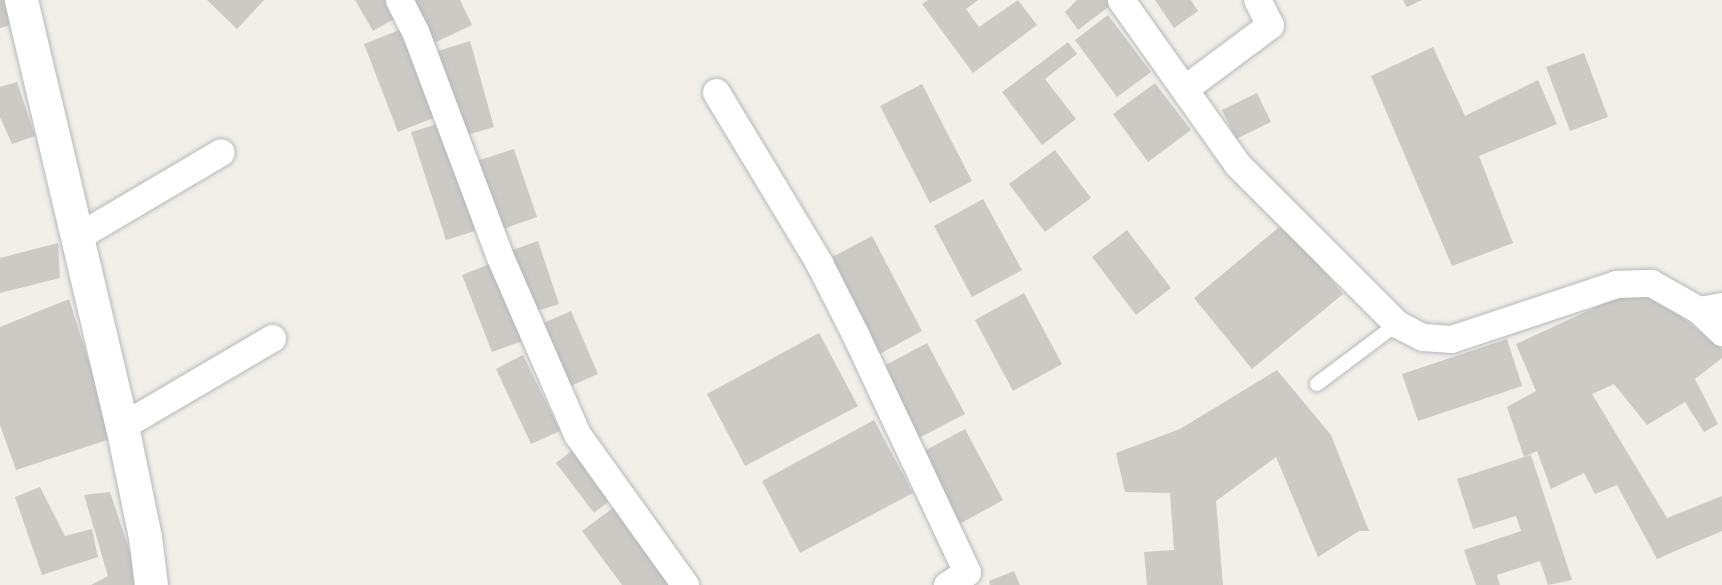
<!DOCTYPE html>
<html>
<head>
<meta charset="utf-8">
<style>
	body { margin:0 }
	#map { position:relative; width:1722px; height:585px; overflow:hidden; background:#f1efe8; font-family:Barlow,sans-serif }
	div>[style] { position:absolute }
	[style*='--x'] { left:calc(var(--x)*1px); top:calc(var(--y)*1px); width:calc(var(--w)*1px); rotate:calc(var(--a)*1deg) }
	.building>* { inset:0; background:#cccac5 }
	.roads { filter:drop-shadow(0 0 2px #b5b8bc) drop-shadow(0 0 2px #b5b8bc) }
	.service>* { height:14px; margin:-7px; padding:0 7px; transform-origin:7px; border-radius:7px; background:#fff }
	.minor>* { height:27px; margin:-13.5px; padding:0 13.5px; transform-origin:13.5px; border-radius:13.5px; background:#fff }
	.tertiary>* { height:33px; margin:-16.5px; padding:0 16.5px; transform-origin:16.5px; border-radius:16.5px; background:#fff }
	span { translate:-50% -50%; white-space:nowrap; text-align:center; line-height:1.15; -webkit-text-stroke:4.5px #fff; paint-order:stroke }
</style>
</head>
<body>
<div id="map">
	<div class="building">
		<div style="clip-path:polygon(0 0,5px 0,10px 25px,0 28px)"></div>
		<div style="clip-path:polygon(207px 0,264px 0,237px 29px)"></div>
		<div style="clip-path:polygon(355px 0,385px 0,396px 18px,373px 31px)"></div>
		<div style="clip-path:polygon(414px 0,460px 0,472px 25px,434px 43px)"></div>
		<div style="clip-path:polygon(928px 0,978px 0,966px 9px,979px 27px,1018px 0,1037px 25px,973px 73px,922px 4px)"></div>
		<div style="clip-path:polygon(1077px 0,1107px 0,1111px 5px,1078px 30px,1065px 12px)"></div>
		<div style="clip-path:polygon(1155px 0,1191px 0,1198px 11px,1174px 28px)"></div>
		<div style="clip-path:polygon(1403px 0,1422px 0,1407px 7px)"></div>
		<div style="clip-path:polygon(1108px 15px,1151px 72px,1117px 97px,1075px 40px)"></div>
		<div style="clip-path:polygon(402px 29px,436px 117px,398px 132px,364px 44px)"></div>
		<div style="clip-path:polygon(470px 41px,494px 127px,463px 136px,438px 51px)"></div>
		<div style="clip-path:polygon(1068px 42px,1077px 54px,1045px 79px,1076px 119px,1042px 145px,1002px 92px)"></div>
		<div style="clip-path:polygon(1433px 47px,1465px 116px,1538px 80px,1557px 124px,1479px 156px,1513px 243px,1452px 266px,1371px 76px)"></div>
		<div style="clip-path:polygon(1584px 53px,1608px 117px,1570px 131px,1546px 67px)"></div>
		<div style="clip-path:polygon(17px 82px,35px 136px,12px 144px,0 117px,0 87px)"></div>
		<div style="clip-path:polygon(1155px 83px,1191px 130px,1148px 162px,1113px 114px)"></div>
		<div style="clip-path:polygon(922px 84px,972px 181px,930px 203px,880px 106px)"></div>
		<div style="clip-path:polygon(1257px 93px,1271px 122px,1236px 139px,1222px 110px)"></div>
		<div style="clip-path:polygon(441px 123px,475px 231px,446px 240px,411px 132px)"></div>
		<div style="clip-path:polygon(514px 149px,537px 217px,497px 231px,474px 162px)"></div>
		<div style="clip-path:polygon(1055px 150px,1091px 198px,1045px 232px,1009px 184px)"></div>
		<div style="clip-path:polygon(983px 199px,1022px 270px,972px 297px,934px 226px)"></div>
		<div style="clip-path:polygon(1284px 223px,1343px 294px,1252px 369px,1194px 298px)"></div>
		<div style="clip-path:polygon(1127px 230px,1171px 288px,1136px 315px,1092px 257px)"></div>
		<div style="clip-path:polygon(872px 236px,922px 331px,876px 356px,825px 261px)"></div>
		<div style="clip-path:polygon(538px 241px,559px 304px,531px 313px,510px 251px)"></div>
		<div style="clip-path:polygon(58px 243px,60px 278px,0 293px,0 258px)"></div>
		<div style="clip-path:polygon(495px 262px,525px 340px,492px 352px,462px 275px)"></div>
		<div style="clip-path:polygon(1631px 291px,1654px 295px,1722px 349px,1722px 358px,1695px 379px,1718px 424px,1704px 432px,1685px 402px,1647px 425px,1614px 384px,1592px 394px,1667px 518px,1722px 496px,1722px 531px,1657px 559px,1617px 485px,1595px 494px,1584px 473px,1551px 489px,1537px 451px,1524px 457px,1531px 455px,1572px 580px,1548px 585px,1540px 561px,1497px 575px,1500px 585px,1476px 585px,1464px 550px,1521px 531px,1516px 516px,1473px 529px,1457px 479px,1524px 457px,1507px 407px,1536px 391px,1516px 344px)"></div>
		<div style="clip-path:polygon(1024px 293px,1062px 364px,1013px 391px,975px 320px)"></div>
		<div style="clip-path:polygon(69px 299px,113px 438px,16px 470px,0 425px,0 327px)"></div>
		<div style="clip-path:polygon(571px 311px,598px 374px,566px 388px,539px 325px)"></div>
		<div style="clip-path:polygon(819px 333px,858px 406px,745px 466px,707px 394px)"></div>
		<div style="clip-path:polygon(1507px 339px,1522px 386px,1418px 421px,1402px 374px)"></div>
		<div style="clip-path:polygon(927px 343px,965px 414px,915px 440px,878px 369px)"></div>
		<div style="clip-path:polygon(523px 355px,560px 431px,531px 444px,496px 369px)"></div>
		<div style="clip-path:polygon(1277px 370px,1331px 435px,1369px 531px,1359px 531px,1318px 557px,1276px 457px,1216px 501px,1223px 585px,1147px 585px,1144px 552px,1174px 550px,1170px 493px,1125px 492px,1116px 453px,1180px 429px)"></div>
		<div style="clip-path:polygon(874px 420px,913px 493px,800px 553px,762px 481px)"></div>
		<div style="clip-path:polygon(965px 429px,1003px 500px,954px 527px,915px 456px)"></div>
		<div style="clip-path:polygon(579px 445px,617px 495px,594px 513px,556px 463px)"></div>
		<div style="clip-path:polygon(40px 487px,65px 536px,92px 529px,98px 557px,42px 575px,15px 497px)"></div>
		<div style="clip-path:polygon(110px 492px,141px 585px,91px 585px,108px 576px,84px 495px)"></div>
		<div style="clip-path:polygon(621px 502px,681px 585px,622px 585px,582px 531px)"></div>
		<div style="clip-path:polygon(1014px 571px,1020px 585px,990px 585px,989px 581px)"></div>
	</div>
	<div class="roads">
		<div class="service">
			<div style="--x:1317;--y:384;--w:100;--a:-36.9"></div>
		</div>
		<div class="minor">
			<div style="--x:399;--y:0;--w:35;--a:63"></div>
			<div style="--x:415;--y:31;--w:241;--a:69.4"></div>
			<div style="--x:500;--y:257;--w:193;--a:66.5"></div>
			<div style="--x:577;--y:434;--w:186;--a:54.4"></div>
			<div style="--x:1121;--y:0;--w:201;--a:54.7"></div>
			<div style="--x:1237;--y:164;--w:226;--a:45"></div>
			<div style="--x:1397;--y:324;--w:29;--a:27"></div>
			<div style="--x:1423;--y:337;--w:28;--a:4"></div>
			<div style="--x:1451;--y:339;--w:174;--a:-18.4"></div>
			<div style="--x:1616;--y:284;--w:35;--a:-2"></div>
			<div style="--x:1651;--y:283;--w:55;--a:29.4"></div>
			<div style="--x:1699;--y:310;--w:23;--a:-10"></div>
			<div style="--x:1184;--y:89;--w:107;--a:-36.7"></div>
			<div style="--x:1270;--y:25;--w:28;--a:-117"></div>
			<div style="--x:716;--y:92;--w:200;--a:58.9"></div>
			<div style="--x:819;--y:263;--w:80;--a:63.1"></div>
			<div style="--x:855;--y:334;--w:263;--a:64.8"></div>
			<div style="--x:967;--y:572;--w:24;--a:147"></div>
			<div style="--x:75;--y:238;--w:169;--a:-30.5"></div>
			<div style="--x:1699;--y:310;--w:32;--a:44"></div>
			<div style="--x:122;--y:426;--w:174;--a:-30.4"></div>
		</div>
		<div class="tertiary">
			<div style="--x:21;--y:0;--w:438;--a:76.7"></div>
			<div style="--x:122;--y:426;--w:113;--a:78.3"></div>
			<div style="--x:145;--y:537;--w:48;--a:82.9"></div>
		</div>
	</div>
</div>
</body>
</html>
